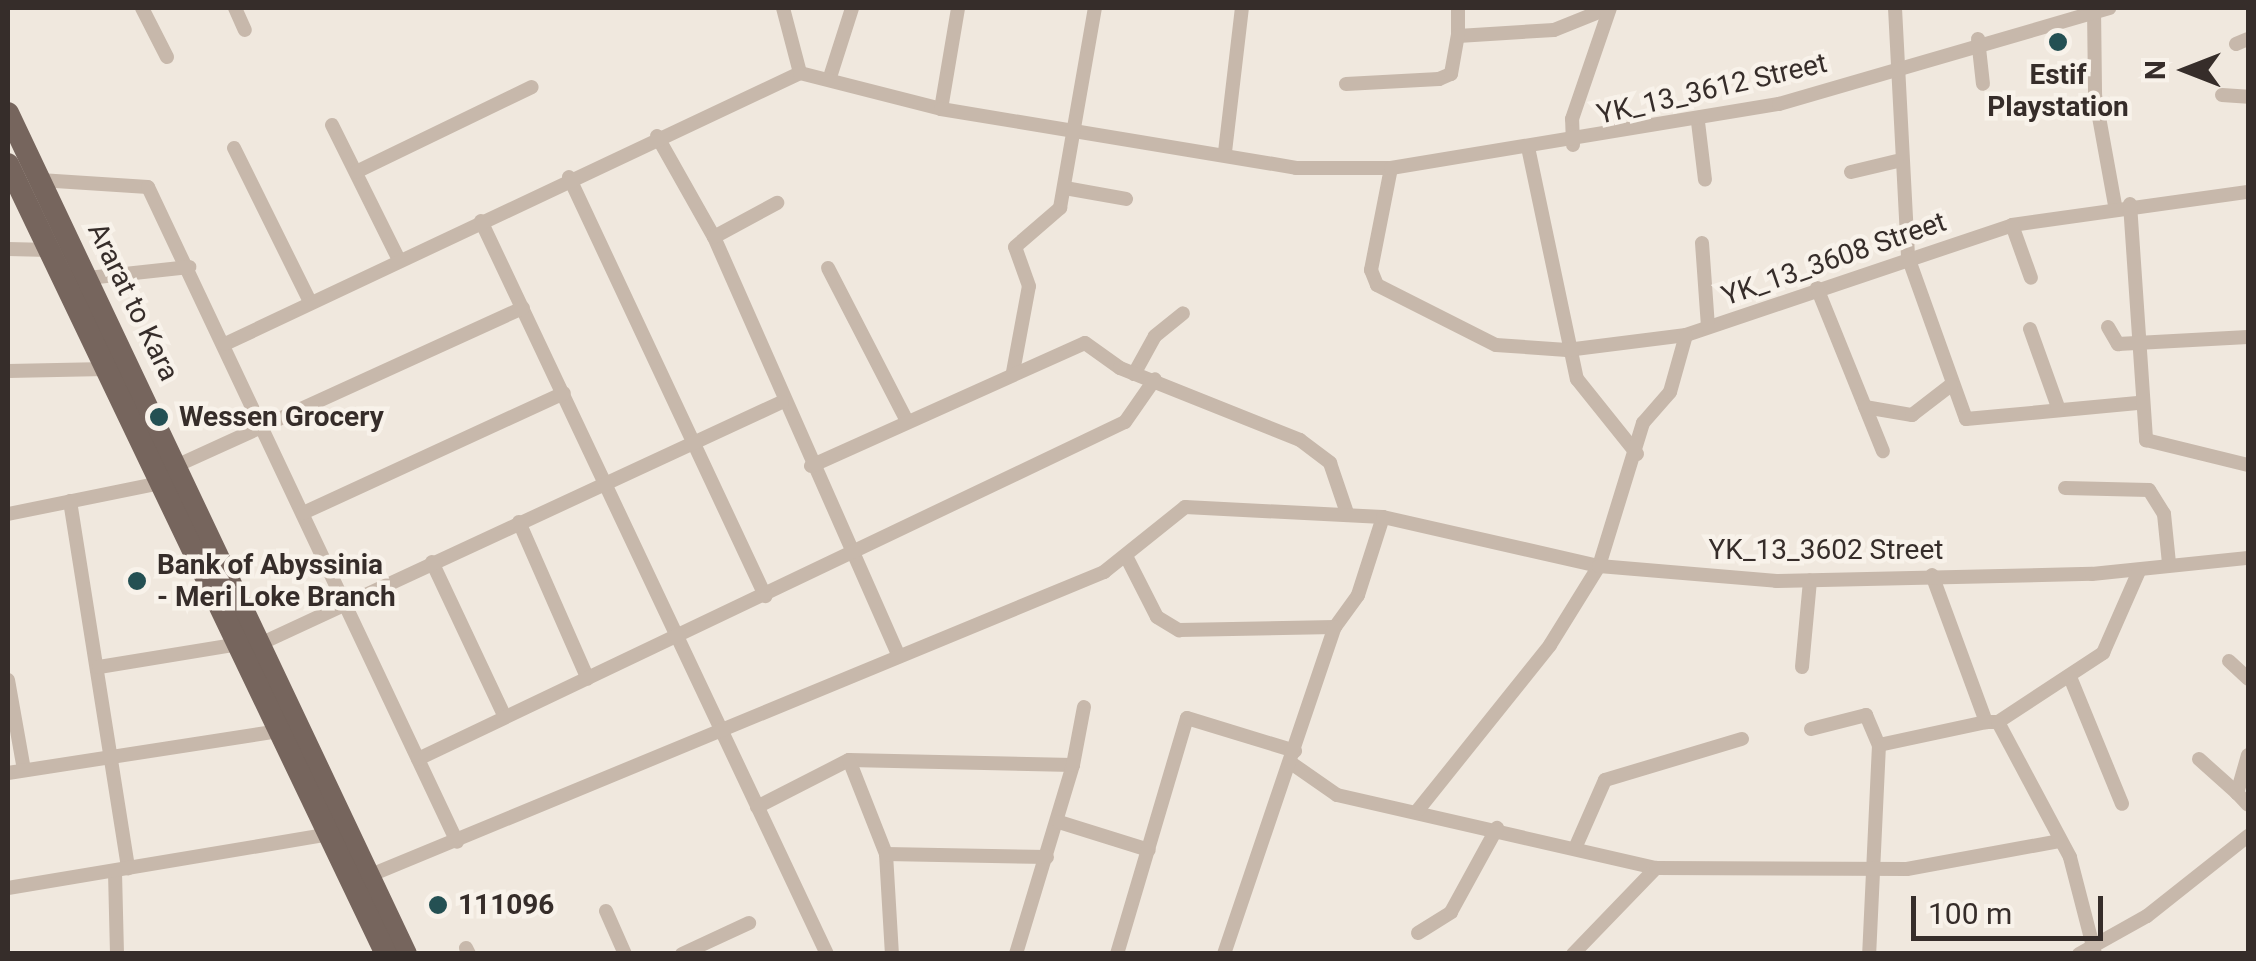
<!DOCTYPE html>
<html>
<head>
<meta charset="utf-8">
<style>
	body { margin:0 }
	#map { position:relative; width:2256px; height:961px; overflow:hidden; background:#f0e8de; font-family:Roboto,sans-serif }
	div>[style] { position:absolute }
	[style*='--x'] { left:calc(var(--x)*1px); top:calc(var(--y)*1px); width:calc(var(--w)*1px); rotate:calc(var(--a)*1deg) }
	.street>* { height:14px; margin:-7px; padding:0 7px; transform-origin:7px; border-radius:7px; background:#c7b8ab }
	.primary>* { height:22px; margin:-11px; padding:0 11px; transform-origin:11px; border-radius:11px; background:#76655d }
	.dots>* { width:28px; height:28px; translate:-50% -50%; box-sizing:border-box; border:5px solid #f8f2ea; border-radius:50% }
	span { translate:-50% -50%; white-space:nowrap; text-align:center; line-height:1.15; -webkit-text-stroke:9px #f8f2ea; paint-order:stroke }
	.poi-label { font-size:28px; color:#362d2a; font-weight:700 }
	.left { translate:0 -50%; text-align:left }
	.street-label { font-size:28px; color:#362d2a }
	.frame { position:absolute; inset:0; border:10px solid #362d2a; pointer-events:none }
	.north { position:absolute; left:2136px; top:20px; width:100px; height:100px; -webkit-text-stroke:8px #f8f2ea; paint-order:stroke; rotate:270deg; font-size:28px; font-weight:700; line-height:40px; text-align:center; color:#362d2a }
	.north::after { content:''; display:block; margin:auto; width:35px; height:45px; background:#362d2a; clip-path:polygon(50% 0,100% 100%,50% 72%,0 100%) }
	.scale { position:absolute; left:1911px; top:896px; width:192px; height:45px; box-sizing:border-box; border:5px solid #362d2a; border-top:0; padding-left:12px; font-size:30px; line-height:35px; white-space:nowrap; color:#362d2a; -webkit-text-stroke:8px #f8f2ea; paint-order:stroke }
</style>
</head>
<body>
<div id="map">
	<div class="street">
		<div style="--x:142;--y:8;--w:55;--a:63"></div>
		<div style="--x:235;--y:8;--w:24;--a:66"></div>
		<div style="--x:783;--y:8;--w:67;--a:75.3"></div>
		<div style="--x:1458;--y:8;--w:28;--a:90"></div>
		<div style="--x:1458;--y:36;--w:96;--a:-3.6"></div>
		<div style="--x:1554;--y:30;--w:59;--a:-21.8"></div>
		<div style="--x:1895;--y:8;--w:249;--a:87"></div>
		<div style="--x:1908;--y:257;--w:172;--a:70.3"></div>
		<div style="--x:1966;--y:419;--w:175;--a:-5.3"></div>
		<div style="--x:2094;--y:8;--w:87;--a:89.3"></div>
		<div style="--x:2095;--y:95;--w:112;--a:79.7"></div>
		<div style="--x:1978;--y:39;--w:45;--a:83.7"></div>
		<div style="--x:2236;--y:44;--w:13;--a:-23"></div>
		<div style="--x:831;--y:74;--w:69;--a:-72.3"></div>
		<div style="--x:1346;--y:84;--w:93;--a:-3.1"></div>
		<div style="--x:1439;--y:79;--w:13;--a:-23"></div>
		<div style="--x:1451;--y:74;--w:39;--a:-80"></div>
		<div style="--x:2222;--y:95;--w:26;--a:4"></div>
		<div style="--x:941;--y:109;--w:102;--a:-80.4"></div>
		<div style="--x:1698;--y:122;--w:58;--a:83.1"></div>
		<div style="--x:332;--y:125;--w:151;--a:63.6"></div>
		<div style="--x:657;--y:136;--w:116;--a:60.6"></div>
		<div style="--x:714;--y:237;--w:458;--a:66.2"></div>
		<div style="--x:1573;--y:145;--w:26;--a:-92"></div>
		<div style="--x:1572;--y:119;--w:117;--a:-71.1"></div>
		<div style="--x:234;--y:148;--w:172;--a:63.7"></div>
		<div style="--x:1225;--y:152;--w:145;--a:-83.3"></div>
		<div style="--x:1529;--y:152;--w:232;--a:78.1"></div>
		<div style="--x:1577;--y:379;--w:96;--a:51.3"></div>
		<div style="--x:1391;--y:168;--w:104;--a:101.1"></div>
		<div style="--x:1371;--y:270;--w:16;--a:68"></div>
		<div style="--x:1377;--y:285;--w:133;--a:26.8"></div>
		<div style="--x:1496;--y:345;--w:71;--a:4"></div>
		<div style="--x:1567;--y:350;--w:120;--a:-7.2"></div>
		<div style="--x:1686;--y:335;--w:344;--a:-18.6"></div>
		<div style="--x:2012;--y:225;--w:238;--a:-8"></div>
		<div style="--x:356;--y:172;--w:195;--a:-25.8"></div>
		<div style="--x:1851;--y:172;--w:47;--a:-13.4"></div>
		<div style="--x:569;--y:177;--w:463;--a:64.9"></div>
		<div style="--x:40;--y:180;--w:108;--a:3.7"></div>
		<div style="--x:148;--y:187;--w:724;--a:64.74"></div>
		<div style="--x:1065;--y:188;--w:62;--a:10.2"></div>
		<div style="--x:2130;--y:204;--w:237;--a:86.1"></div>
		<div style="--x:2146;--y:440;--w:105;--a:13.8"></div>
		<div style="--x:481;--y:221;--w:811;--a:64.73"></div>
		<div style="--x:2012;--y:225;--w:56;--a:70.3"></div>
		<div style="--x:714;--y:237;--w:72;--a:-28.4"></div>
		<div style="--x:1702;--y:243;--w:84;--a:85.9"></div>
		<div style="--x:8;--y:249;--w:41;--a:1.4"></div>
		<div style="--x:828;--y:268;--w:172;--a:62.7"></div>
		<div style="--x:88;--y:278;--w:102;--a:-6.2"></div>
		<div style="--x:1817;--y:288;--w:176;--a:68"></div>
		<div style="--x:2108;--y:327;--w:20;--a:60"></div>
		<div style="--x:2118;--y:344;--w:130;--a:-3.1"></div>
		<div style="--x:2030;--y:329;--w:86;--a:70.3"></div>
		<div style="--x:225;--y:344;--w:636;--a:-25.23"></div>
		<div style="--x:800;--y:73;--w:146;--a:14.3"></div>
		<div style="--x:941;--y:109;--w:360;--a:9.4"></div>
		<div style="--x:1296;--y:168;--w:95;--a:0"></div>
		<div style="--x:1391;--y:168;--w:393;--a:-9.4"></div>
		<div style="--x:1779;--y:104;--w:344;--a:-16.2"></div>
		<div style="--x:8;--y:371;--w:98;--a:-1.2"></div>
		<div style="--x:1013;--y:372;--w:87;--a:-79.5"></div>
		<div style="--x:1029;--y:286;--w:41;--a:-109.7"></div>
		<div style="--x:1015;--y:247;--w:60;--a:-40.9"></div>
		<div style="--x:1060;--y:208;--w:203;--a:-80.1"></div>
		<div style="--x:1134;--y:374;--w:43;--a:-61.1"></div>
		<div style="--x:1155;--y:336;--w:36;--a:-39"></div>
		<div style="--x:1865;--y:407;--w:48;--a:9.7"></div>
		<div style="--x:1912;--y:415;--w:49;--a:-37.6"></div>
		<div style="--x:178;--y:465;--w:379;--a:-24.5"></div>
		<div style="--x:811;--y:466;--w:300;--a:-24.2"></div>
		<div style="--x:1085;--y:343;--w:43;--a:35.5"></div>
		<div style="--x:1120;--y:368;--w:194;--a:21.8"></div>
		<div style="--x:1300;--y:440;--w:38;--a:37"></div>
		<div style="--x:1330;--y:463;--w:53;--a:71.2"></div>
		<div style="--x:2065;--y:488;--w:84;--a:1.4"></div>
		<div style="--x:2149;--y:490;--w:28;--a:58"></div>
		<div style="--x:2164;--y:514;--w:49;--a:84.2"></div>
		<div style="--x:70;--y:501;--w:372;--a:81"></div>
		<div style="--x:303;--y:513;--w:287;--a:-24.7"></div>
		<div style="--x:8;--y:514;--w:155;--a:-11.5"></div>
		<div style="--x:519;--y:522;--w:171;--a:66.3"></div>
		<div style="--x:1127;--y:558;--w:66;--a:63"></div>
		<div style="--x:1157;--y:617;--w:26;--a:31"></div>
		<div style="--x:1179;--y:630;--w:156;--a:-1.1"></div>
		<div style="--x:1335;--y:627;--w:39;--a:-54"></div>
		<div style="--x:1358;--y:595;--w:82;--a:-72.2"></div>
		<div style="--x:432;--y:562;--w:171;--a:64.8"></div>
		<div style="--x:1932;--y:575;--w:157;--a:69.8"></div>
		<div style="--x:1986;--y:722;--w:12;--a:0"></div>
		<div style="--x:262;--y:643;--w:573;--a:-24.87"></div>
		<div style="--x:2229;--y:661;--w:26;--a:43"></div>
		<div style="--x:99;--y:667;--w:143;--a:-9.3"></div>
		<div style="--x:1802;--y:667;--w:87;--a:-84.7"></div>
		<div style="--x:2070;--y:677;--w:137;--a:67.7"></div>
		<div style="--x:8;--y:680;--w:91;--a:79.9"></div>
		<div style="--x:1811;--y:729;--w:57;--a:-14.3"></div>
		<div style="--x:1866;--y:715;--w:33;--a:67"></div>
		<div style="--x:1879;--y:745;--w:209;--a:92.7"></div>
		<div style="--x:1879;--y:745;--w:109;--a:-12.1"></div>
		<div style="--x:2248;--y:755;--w:40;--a:106"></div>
		<div style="--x:2237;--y:793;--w:16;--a:47"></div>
		<div style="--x:418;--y:759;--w:783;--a:-25.49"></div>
		<div style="--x:1125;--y:422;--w:52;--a:-55.1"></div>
		<div style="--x:2199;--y:759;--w:51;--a:41.8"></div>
		<div style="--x:849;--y:760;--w:224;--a:1.3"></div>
		<div style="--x:1073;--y:765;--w:197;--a:106.8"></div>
		<div style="--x:1291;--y:763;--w:56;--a:34.8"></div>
		<div style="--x:1337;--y:795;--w:327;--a:12.9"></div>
		<div style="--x:1073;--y:765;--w:59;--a:-79.3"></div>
		<div style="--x:8;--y:773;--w:275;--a:-8.8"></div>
		<div style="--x:757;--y:807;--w:103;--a:-27.1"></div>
		<div style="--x:849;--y:760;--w:101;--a:68.5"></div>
		<div style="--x:886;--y:854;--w:100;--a:86.6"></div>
		<div style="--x:1418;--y:810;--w:211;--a:-51.3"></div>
		<div style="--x:1550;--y:645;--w:93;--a:-58.2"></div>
		<div style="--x:1599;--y:566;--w:150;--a:-72.9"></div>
		<div style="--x:1643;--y:423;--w:41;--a:-48.9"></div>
		<div style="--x:1670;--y:392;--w:59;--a:-74.3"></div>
		<div style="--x:1059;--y:822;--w:94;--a:17.3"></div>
		<div style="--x:1576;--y:846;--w:72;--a:-66.3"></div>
		<div style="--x:1605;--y:780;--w:143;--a:-16.7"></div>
		<div style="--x:886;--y:854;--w:161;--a:1.1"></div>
		<div style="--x:115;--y:872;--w:82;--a:88.6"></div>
		<div style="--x:366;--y:877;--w:799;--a:-22.45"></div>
		<div style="--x:1104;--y:572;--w:104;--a:-38.7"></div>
		<div style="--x:1185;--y:507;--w:198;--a:2.9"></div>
		<div style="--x:1383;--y:517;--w:221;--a:12.8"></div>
		<div style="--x:1599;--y:566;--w:178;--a:4.8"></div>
		<div style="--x:1776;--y:581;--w:316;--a:-1.3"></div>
		<div style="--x:2092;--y:574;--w:157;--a:-5.9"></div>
		<div style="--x:8;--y:888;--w:326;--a:-9.5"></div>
		<div style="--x:606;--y:911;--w:47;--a:66.2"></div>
		<div style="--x:1418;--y:933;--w:39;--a:-32"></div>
		<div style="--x:1451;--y:912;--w:96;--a:-61.3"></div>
		<div style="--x:466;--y:948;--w:7;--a:63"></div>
		<div style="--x:682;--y:954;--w:74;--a:-24.8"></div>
		<div style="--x:1117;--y:954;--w:246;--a:-73.5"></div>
		<div style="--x:1187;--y:718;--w:113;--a:17"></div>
		<div style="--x:1224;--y:954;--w:345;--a:-71.3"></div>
		<div style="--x:1573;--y:954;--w:120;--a:-46"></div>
		<div style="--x:1656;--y:868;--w:251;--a:0.2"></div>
		<div style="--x:1907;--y:869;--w:156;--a:-10.4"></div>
		<div style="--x:2079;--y:954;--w:78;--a:-29.2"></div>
		<div style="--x:2147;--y:916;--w:129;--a:-38.4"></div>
		<div style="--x:2095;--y:954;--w:100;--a:-104.5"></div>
		<div style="--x:2070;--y:857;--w:153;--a:-118.1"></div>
		<div style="--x:1998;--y:722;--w:126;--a:-33.3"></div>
		<div style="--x:2103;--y:653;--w:90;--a:-66.3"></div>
	</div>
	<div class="primary">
		<div style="--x:8;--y:113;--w:930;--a:64.67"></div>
		<div style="--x:8;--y:164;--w:876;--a:64.43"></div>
	</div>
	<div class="dots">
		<div style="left:2058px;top:42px;background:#245053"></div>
		<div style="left:159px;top:417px;background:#245053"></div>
		<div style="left:137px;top:581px;background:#245053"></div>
		<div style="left:438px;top:905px;background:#245053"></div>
	</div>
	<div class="poi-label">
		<span style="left:2058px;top:91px">Estif<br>Playstation</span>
		<span class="left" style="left:179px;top:417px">Wessen Grocery</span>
		<span class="left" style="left:157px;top:581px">Bank of Abyssinia<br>- Meri Loke Branch</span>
		<span class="left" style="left:458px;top:905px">111096</span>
	</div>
	<div class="street-label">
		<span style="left:1712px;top:89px;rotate:-13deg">YK_13_3612 Street</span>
		<span style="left:1834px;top:259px;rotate:-19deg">YK_13_3608 Street</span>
		<span style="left:133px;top:302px;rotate:64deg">Ararat to Kara</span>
		<span style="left:1826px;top:550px">YK_13_3602 Street</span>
	</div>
	<div class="frame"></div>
	<div class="north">N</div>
	<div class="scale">100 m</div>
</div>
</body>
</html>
